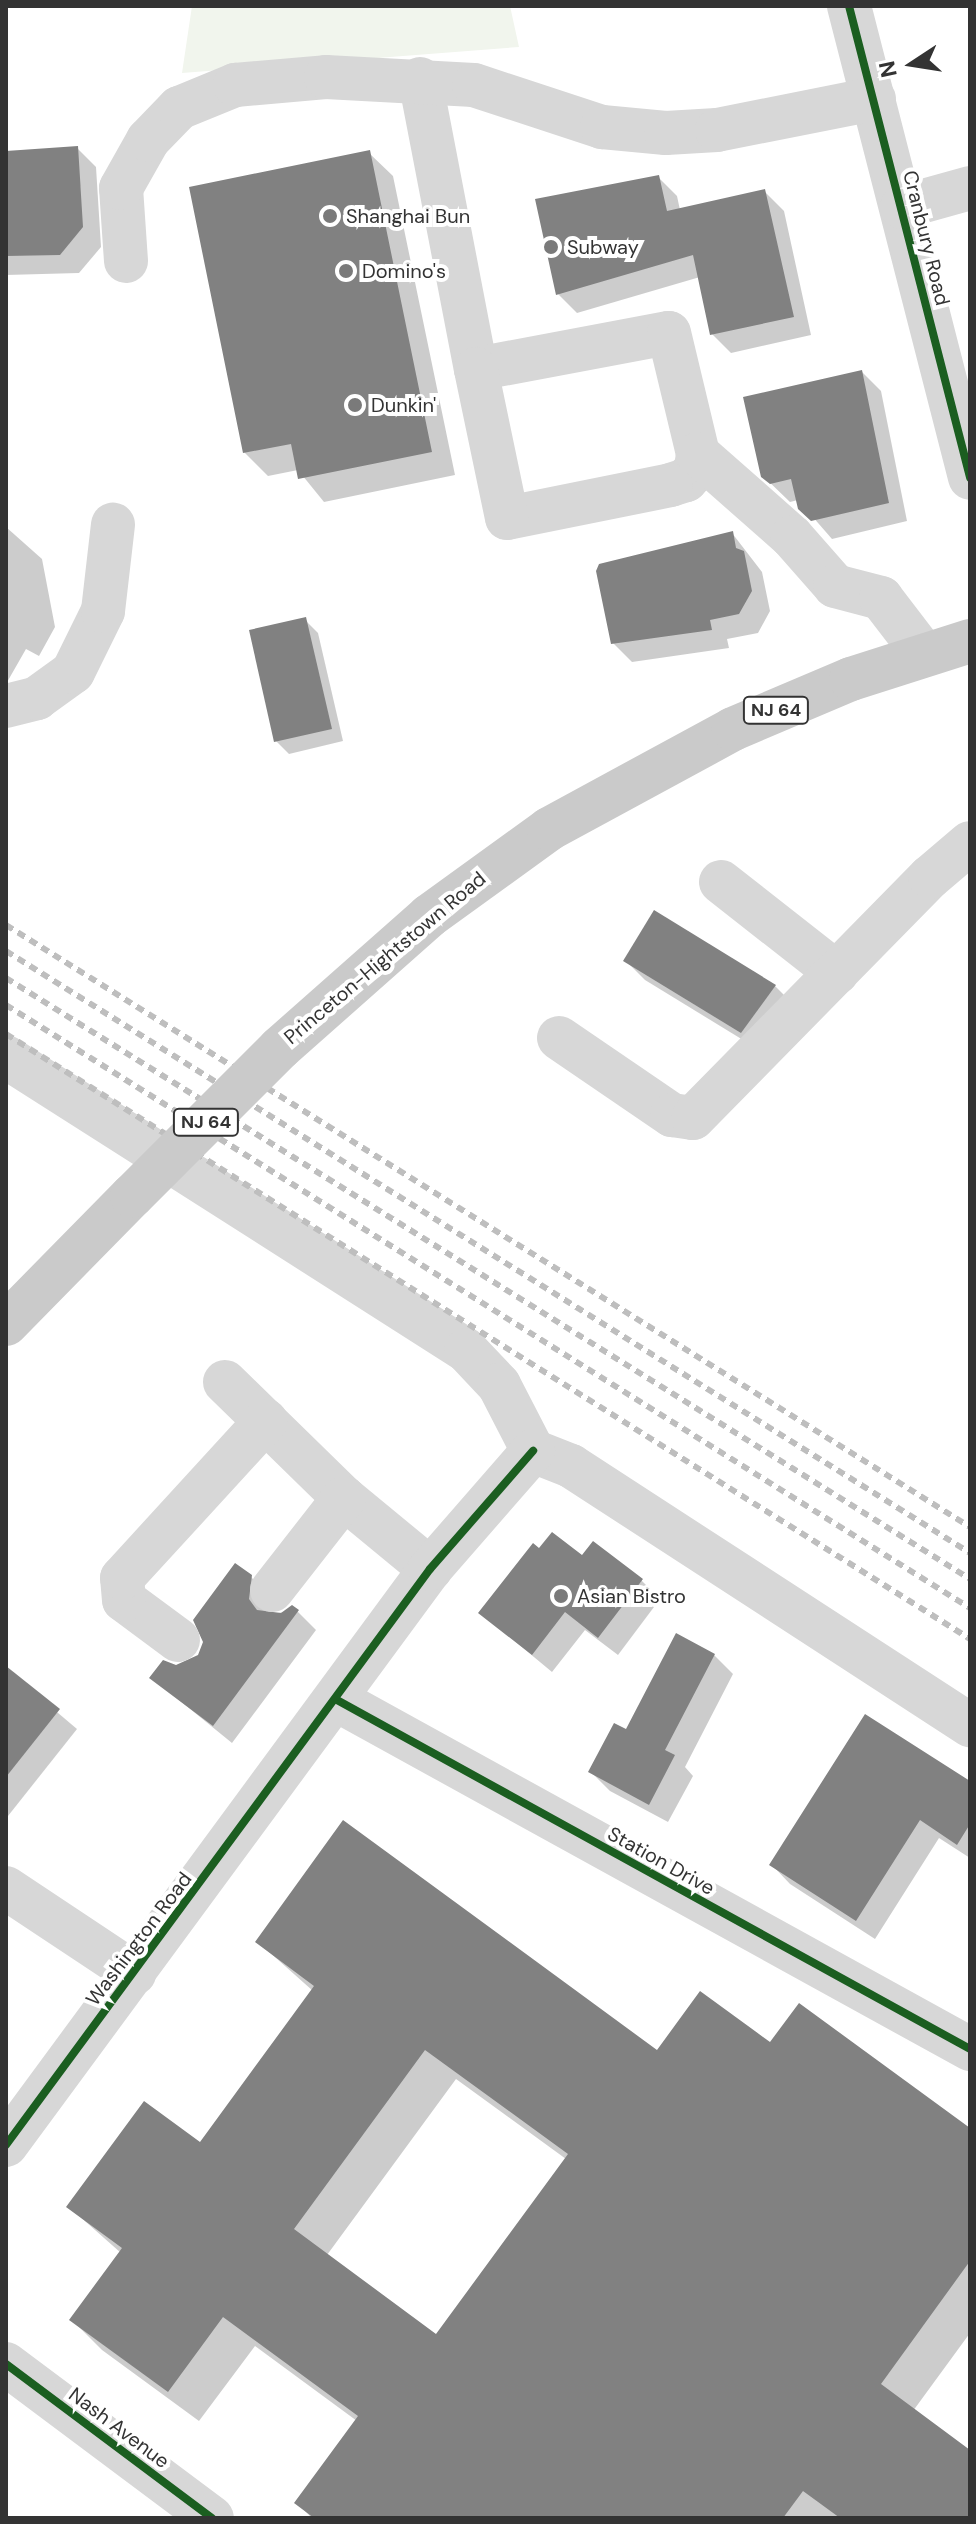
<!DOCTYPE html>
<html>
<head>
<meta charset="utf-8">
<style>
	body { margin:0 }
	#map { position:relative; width:976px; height:2524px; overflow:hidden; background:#fff; font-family:"DM Sans",sans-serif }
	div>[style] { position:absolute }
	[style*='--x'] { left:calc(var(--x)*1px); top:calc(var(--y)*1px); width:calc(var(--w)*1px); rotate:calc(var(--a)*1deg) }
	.green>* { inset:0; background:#f1f5ed }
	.shadow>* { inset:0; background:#0003 }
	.building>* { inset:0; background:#818181 }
	.minor>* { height:44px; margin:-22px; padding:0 22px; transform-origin:22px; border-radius:22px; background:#d7d7d7 }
	.major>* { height:44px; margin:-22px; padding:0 22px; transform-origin:22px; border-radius:22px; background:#cacaca }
	.rail>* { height:6px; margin-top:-3px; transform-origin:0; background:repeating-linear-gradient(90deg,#bebebe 0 8px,transparent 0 14px) }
	.major-bridge>* { height:44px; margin:-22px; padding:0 22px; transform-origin:22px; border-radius:22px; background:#cacaca }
	.cycleway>* { height:8px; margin:-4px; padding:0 4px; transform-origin:4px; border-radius:4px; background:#1b5e20 }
	.dots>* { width:22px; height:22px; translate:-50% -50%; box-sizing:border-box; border:4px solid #fff; border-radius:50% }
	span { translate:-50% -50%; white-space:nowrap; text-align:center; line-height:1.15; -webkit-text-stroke:8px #fff; paint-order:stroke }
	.shield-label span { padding:2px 6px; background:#fff; border:2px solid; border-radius:6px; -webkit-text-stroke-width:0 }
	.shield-label { font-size:18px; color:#333; font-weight:700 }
	.poi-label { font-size:20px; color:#333 }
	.left { translate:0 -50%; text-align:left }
	.street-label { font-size:20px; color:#333 }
	.frame { position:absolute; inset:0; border:8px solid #333; pointer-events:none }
	.north { position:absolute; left:872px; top:24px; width:80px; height:80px; -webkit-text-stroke:6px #fff; paint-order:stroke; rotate:258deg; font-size:22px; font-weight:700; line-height:32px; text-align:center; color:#333 }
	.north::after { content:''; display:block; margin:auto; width:28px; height:36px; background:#333; clip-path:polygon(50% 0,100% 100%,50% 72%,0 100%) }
</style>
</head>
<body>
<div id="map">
	<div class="green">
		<div style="clip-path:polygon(192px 6px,510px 6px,519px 47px,182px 73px)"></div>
	</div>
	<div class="shadow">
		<div style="clip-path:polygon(77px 148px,96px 167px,101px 247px,79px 273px,6px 275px,6px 153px)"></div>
		<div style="clip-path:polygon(369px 153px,393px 176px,455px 475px,324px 502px,298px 470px,268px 476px,244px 452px)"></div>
		<div style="clip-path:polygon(658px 177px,677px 196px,680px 210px,765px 192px,784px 211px,811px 335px,731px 353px,712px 334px,700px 277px,577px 313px,558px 294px)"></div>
		<div style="clip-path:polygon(862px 372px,881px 391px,907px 521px,832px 539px,798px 500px,790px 502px,763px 476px)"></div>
		<div style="clip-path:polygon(6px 527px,42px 559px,55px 627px,39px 656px,26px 649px,6px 684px)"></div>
		<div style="clip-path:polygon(732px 533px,762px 572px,770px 611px,758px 633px,727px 639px,729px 648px,632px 662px,613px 643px)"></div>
		<div style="clip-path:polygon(305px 620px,318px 633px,343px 741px,289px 754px,276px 741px)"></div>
		<div style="clip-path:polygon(626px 961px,775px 986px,794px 1005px,761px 1051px,645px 980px)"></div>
		<div style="clip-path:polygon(540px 1551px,582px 1558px,641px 1580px,660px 1599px,618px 1655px,585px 1630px,552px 1672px,481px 1613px)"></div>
		<div style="clip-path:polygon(251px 1577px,270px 1596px,268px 1614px,297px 1611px,316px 1630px,232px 1743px,152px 1678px,199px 1657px)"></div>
		<div style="clip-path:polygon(714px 1655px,733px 1674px,685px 1767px,693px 1776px,668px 1822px,610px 1791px,591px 1772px,627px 1732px)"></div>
		<div style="clip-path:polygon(6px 1669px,77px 1729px,8px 1816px,6px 1814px)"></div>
		<div style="clip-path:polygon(970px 1784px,970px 1858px,939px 1838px,875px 1939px,790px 1884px,772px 1865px)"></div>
		<div style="clip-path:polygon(evenodd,258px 1942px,657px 2053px,771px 2045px,970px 2130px,970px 2333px,913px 2411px,970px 2453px,970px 2518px,312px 2518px,297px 2503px,357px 2421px,255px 2346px,199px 2421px,102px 2350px,72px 2320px,121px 2253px,69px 2207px,201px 2145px,313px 1991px,258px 1942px,456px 2079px,566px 2159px,437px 2336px,327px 2255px,456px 2079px)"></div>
	</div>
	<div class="building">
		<div style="clip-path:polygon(78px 146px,83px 227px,60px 255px,6px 256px,6px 151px)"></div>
		<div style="clip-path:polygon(370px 150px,432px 452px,298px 479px,291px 444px,243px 453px,189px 187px)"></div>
		<div style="clip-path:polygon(659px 175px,667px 211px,765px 189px,794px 317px,710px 335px,693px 255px,556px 295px,535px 199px)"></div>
		<div style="clip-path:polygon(862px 370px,889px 503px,811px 521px,798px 509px,791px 479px,770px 484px,761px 477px,743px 397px)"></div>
		<div style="clip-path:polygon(733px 531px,736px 548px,744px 551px,752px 591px,739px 614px,710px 620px,712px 630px,611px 644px,596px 571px,599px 564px)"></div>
		<div style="clip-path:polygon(306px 617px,332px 729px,274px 742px,249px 630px)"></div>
		<div style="clip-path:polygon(654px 910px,776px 985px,741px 1033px,623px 961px)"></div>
		<div style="clip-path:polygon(552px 1532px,582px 1555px,593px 1541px,643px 1579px,598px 1638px,565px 1612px,532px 1655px,478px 1613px,533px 1543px,539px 1548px)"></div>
		<div style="clip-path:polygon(235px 1563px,252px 1575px,249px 1599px,257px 1610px,281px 1613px,292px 1605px,299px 1610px,213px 1726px,149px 1678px,163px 1660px,176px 1665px,198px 1655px,203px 1642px,193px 1620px)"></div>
		<div style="clip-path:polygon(676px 1633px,715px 1654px,665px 1750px,675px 1755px,649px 1805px,588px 1772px,614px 1723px,626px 1729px)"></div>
		<div style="clip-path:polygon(6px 1666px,60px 1709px,6px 1777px)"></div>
		<div style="clip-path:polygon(865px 1714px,970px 1781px,970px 1824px,957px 1845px,920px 1820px,856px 1921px,769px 1865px)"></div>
		<div style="clip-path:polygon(evenodd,343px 1820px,657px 2050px,700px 1991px,770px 2042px,799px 2003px,970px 2128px,970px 2261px,881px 2384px,970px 2450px,970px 2518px,840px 2518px,803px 2491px,783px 2518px,314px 2518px,294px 2503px,358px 2416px,223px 2317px,168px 2392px,69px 2320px,122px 2248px,66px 2207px,144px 2101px,200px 2142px,314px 1986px,255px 1942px,343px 1820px,425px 2050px,568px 2154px,436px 2334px,294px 2229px,425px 2050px)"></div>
	</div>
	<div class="minor">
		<div style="--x:849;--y:6;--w:487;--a:75.6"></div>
		<div style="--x:420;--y:79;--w:295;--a:79.1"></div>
		<div style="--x:476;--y:369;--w:196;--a:-10.6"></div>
		<div style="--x:669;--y:333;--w:124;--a:76.5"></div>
		<div style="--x:698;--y:454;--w:15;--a:98"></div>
		<div style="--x:696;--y:469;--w:15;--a:132"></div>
		<div style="--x:686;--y:480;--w:16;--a:162"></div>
		<div style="--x:671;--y:485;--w:167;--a:168.6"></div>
		<div style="--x:507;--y:518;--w:152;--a:-101.8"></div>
		<div style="--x:902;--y:207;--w:71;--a:-15.6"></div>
		<div style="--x:126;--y:261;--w:73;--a:-93.9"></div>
		<div style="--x:121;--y:188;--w:55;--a:-60.6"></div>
		<div style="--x:148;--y:140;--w:45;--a:-45.9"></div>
		<div style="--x:179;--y:108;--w:61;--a:-22.3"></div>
		<div style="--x:235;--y:85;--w:91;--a:-5"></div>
		<div style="--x:326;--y:77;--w:148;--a:3.1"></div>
		<div style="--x:474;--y:85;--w:135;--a:18.2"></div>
		<div style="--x:602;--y:127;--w:64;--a:5.4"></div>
		<div style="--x:666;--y:133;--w:51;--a:-3.4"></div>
		<div style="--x:717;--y:130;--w:160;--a:-11.2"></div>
		<div style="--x:698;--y:454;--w:125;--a:41.4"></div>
		<div style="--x:792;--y:537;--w:65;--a:48.7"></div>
		<div style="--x:835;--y:586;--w:48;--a:14.6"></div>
		<div style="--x:881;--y:598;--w:71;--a:52.5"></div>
		<div style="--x:6;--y:706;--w:32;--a:-14"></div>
		<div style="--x:37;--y:698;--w:44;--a:-35.8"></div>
		<div style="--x:73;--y:672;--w:68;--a:-63.8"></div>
		<div style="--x:103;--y:611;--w:87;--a:-83.4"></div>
		<div style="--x:721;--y:882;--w:147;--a:38.1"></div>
		<div style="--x:559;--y:1038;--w:137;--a:34.3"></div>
		<div style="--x:672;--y:1115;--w:21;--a:8"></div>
		<div style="--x:693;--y:1118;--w:338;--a:-45.5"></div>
		<div style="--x:930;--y:877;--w:52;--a:-40.4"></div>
		<div style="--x:6;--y:1057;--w:545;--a:32.5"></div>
		<div style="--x:466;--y:1350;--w:48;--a:46.7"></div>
		<div style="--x:499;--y:1385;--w:74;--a:62.7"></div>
		<div style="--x:533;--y:1451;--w:41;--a:21.5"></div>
		<div style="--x:571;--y:1466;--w:476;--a:33"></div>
		<div style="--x:225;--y:1382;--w:166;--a:44.3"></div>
		<div style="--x:344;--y:1498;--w:112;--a:39.5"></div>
		<div style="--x:272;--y:1590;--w:117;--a:-52"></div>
		<div style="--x:178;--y:1640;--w:67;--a:-143.5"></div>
		<div style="--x:124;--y:1600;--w:22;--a:-95"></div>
		<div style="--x:122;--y:1578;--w:213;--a:-47.5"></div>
		<div style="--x:337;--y:1700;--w:723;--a:28.87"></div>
		<div style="--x:6;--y:1888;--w:154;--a:33.6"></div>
		<div style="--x:6;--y:2145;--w:715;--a:-53.64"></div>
		<div style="--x:430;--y:1569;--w:157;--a:-48.9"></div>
		<div style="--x:6;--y:2364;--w:257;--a:36.8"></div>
	</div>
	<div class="major">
		<div style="--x:280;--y:1048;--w:199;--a:-41.5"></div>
		<div style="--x:429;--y:916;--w:148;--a:-35.9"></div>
		<div style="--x:549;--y:829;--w:209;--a:-28.5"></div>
		<div style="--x:733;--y:729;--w:128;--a:-23"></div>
		<div style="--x:851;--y:679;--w:125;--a:-17.7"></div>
		<div style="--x:6;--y:1324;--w:180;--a:-45.5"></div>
	</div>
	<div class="rail">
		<div style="--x:6;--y:925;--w:1137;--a:31.98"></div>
		<div style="--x:6;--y:951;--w:1137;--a:31.98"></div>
		<div style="--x:6;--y:978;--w:1136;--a:31.94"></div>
		<div style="--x:6;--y:1005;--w:1137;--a:32.03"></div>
		<div style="--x:6;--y:1034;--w:1138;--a:32.11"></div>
	</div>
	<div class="major-bridge">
		<div style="--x:132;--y:1196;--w:209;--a:-45"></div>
	</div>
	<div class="cycleway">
		<div style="--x:849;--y:6;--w:487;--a:75.6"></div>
		<div style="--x:337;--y:1700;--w:723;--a:28.87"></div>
		<div style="--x:6;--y:2145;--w:715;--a:-53.64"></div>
		<div style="--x:430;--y:1569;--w:157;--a:-48.9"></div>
		<div style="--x:6;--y:2364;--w:257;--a:36.8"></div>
	</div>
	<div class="dots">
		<div style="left:330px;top:216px;background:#7a7a7a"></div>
		<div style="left:551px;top:247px;background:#7a7a7a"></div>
		<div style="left:346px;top:271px;background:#7a7a7a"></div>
		<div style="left:355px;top:405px;background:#7a7a7a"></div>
		<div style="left:561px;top:1596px;background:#7a7a7a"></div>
	</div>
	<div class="shield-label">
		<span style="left:776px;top:710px">NJ 64</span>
		<span style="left:206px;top:1122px">NJ 64</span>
	</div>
	<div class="poi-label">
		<span class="left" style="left:346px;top:216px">Shanghai Bun</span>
		<span class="left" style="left:567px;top:247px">Subway</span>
		<span class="left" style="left:362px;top:271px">Domino's</span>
		<span class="left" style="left:371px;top:405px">Dunkin'</span>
		<span class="left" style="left:577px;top:1596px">Asian Bistro</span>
	</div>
	<div class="street-label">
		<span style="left:926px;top:238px;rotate:76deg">Cranbury Road</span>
		<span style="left:385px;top:958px;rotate:-40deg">Princeton-Hightstown Road</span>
		<span style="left:661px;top:1861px;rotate:29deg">Station Drive</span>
		<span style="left:139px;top:1939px;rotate:-53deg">Washington Road</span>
		<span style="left:119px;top:2428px;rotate:37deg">Nash Avenue</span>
	</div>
	<div class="frame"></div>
	<div class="north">N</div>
</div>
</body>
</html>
